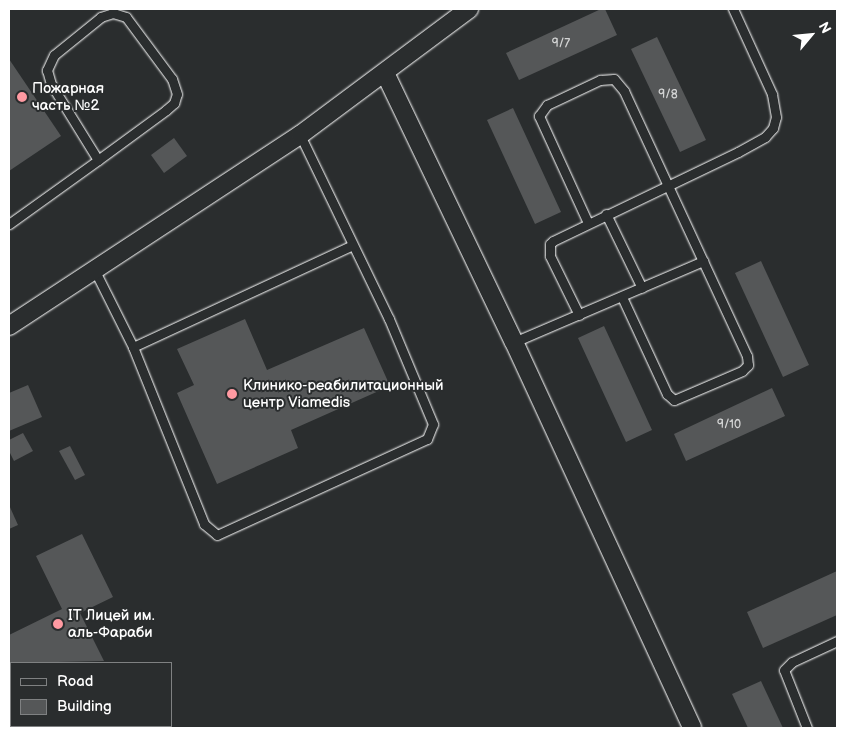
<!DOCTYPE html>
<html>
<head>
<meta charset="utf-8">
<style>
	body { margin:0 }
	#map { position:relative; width:846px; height:737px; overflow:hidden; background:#2a2d2e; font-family:"Balsamiq Sans",sans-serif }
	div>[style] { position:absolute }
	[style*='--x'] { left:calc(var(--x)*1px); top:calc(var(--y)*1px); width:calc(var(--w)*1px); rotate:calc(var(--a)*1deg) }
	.building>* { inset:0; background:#555758 }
	.roads { filter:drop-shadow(0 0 1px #fff) drop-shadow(0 0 1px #fff) }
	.service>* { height:9px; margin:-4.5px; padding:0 4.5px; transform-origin:4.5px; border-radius:4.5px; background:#2a2d2e }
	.minor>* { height:18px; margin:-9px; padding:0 9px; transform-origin:9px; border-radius:9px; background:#2a2d2e }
	.dots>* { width:14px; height:14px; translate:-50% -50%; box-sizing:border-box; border:2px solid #2a2d2e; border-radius:50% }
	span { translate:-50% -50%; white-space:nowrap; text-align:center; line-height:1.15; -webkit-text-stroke:4px #2a2d2e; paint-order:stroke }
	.number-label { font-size:12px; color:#d4d5d5 }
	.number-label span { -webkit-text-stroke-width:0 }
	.poi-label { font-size:15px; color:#fff }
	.left { translate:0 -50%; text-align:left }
	.frame { position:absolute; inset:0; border:10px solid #fff; pointer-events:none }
	.legend { position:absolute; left:10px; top:662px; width:162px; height:65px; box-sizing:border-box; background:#2a2d2e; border:1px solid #7f8182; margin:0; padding:6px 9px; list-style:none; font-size:15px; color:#fff }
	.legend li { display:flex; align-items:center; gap:10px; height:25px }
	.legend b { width:25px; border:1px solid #7f8182 }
	.north { position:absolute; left:786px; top:10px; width:50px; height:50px; -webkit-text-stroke:4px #2a2d2e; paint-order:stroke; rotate:62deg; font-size:14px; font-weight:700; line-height:20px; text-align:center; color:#fff }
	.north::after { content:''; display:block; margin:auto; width:18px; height:22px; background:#fff; clip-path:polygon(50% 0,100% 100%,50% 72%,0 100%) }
</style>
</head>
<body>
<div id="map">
	<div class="building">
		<div style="clip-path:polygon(601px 9px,605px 9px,617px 35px,519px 80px,506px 53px)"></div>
		<div style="clip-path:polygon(657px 37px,706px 140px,680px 152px,631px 49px)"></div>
		<div style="clip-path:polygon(9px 59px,61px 136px,9px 171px)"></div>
		<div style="clip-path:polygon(513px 108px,561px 212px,535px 224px,487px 120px)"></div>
		<div style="clip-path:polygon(174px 138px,187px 156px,164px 173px,151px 155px)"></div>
		<div style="clip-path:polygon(761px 261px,809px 365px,783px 377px,735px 273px)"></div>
		<div style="clip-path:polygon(245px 319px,267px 370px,364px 328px,390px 386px,291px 430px,298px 448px,217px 484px,177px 393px,194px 385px,177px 349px)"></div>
		<div style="clip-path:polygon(604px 326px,652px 430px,626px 442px,578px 338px)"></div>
		<div style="clip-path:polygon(28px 385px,42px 417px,9px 431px,9px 393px)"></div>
		<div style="clip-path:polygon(772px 388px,785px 416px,686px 461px,674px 434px)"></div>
		<div style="clip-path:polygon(23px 433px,33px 451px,14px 461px,9px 451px,9px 440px)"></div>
		<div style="clip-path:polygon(70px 446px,85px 475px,75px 480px,59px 451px)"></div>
		<div style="clip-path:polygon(9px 505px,18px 525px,9px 529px)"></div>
		<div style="clip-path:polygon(82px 534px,113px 597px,80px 613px,104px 661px,11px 663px,9px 708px,9px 635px,62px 609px,36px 556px)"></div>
		<div style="clip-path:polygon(837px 571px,837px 615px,763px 648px,747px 612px)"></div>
		<div style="clip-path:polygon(761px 681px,783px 728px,748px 728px,732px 694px)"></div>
	</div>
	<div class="roads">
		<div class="service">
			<div style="--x:606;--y:214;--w:82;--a:64.1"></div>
			<div style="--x:588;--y:223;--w:118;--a:-114.6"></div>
			<div style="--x:539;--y:116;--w:14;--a:-54"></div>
			<div style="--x:547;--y:105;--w:59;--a:-25.3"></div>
			<div style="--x:600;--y:80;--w:14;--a:-4"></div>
			<div style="--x:614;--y:79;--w:16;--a:50"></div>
			<div style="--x:624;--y:91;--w:292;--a:65.1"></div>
			<div style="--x:747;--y:356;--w:9;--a:84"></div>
			<div style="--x:748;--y:365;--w:8;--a:135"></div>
			<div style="--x:742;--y:371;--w:74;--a:156.9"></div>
			<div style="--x:674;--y:400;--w:9;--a:-139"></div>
			<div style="--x:667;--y:394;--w:107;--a:-114.9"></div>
			<div style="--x:9;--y:224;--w:110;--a:-35.7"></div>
			<div style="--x:98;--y:160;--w:84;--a:-36.3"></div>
			<div style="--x:166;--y:110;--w:11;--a:-41"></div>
			<div style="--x:174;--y:103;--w:9;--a:-72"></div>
			<div style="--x:177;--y:94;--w:16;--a:-108"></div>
			<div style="--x:172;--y:79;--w:77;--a:-126.6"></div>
			<div style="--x:126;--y:17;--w:14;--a:-163"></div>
			<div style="--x:113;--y:13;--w:13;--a:162"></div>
			<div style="--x:101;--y:17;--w:60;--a:141"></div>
			<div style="--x:54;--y:55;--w:17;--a:115"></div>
			<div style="--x:47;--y:70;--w:15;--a:74"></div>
			<div style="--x:51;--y:84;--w:89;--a:58.3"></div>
			<div style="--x:95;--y:271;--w:85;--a:63.4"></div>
			<div style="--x:133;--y:347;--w:191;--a:68.1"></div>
			<div style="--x:204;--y:524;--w:17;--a:40"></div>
			<div style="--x:217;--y:535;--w:231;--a:-24.6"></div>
			<div style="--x:427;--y:439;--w:16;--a:-68"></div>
			<div style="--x:433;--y:424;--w:114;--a:-112.7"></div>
			<div style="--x:389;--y:319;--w:204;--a:-115.8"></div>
			<div style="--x:579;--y:315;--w:66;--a:-116.2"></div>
			<div style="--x:550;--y:256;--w:12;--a:-90"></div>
			<div style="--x:550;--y:244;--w:4;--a:-45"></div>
			<div style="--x:553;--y:241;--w:205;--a:-25.7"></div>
			<div style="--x:738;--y:152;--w:31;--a:-29"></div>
			<div style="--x:765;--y:137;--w:12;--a:-48"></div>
			<div style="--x:773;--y:128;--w:11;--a:-75"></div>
			<div style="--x:776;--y:117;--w:23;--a:-100"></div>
			<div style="--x:772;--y:94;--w:94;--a:-114.6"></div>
			<div style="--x:514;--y:342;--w:206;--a:-23.2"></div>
			<div style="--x:133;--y:347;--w:242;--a:-24.9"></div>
			<div style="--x:67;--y:728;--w:5;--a:-22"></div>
			<div style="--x:807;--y:728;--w:62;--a:-111.6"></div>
			<div style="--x:784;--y:670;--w:11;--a:-45"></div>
			<div style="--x:792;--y:662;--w:50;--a:-25"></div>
		</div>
		<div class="minor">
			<div style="--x:385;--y:73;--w:298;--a:64.4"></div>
			<div style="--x:514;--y:342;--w:425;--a:65.2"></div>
			<div style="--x:9;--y:326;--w:348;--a:-33.3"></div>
			<div style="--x:300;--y:135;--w:211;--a:-36.7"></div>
		</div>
	</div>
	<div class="dots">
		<div style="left:22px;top:97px;background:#ff9aa2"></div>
		<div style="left:232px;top:394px;background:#ff9aa2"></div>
		<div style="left:58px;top:624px;background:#ff9aa2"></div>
	</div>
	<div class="number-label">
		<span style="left:561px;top:44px">9/7</span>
		<span style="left:668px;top:95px">9/8</span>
		<span style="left:729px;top:425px">9/10</span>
	</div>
	<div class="poi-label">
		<span class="left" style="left:32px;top:97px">Пожарная<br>часть №2</span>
		<span class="left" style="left:243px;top:394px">Клинико-реабилитационный<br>центр Viamedis</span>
		<span class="left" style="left:68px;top:624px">IT Лицей им.<br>аль-Фараби</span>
	</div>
	<div class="frame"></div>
	<ul class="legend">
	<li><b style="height:6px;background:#2a2d2e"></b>Road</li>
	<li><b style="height:14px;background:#555758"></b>Building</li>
	</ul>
	<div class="north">N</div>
</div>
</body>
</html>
